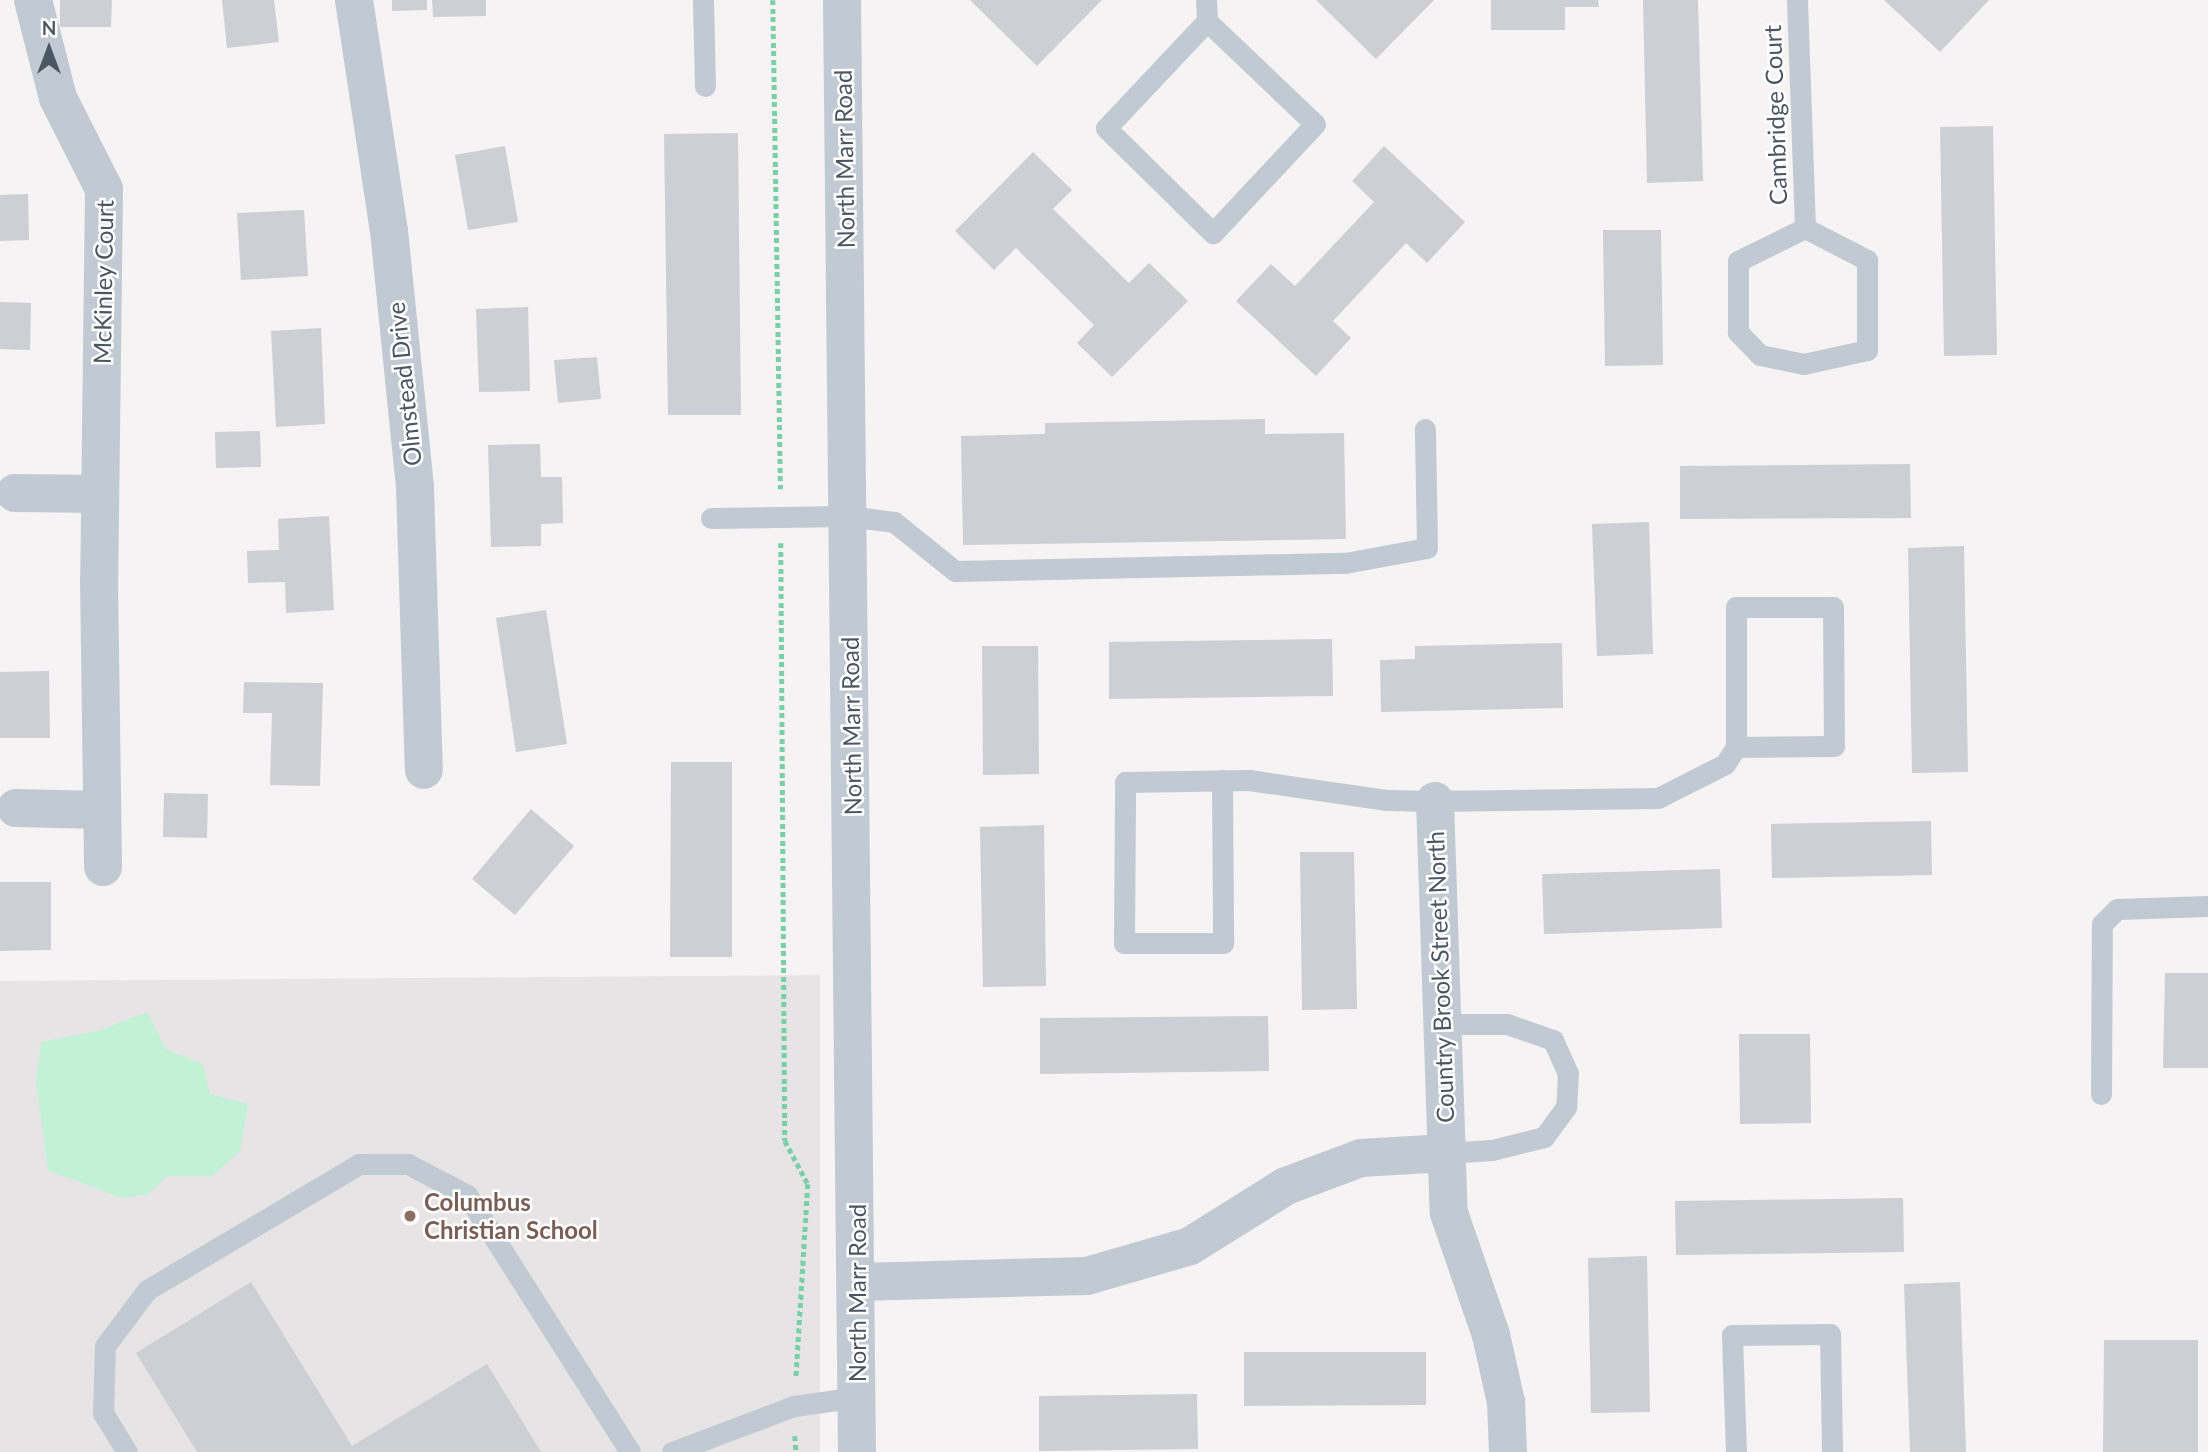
<!DOCTYPE html>
<html>
<head>
<meta charset="utf-8">
<style>
	body { margin:0 }
	#map { position:relative; width:2208px; height:1452px; overflow:hidden; background:#f5f3f3; font-family:Lato,sans-serif }
	div>[style] { position:absolute }
	[style*='--x'] { left:calc(var(--x)*1px); top:calc(var(--y)*1px); width:calc(var(--w)*1px); rotate:calc(var(--a)*1deg) }
	.education>* { inset:0; background:#e6e4e5 }
	.green>* { inset:0; background:#c3f1d5 }
	.building>* { inset:0; background:#cdcfd5 }
	.path>* { height:4.5px; margin-top:-2.25px; transform-origin:0; background:repeating-linear-gradient(90deg,#7ad0a6 0 5px,transparent 0 8.5px) }
	.service>* { height:21px; margin:-10.5px; padding:0 10.5px; transform-origin:10.5px; border-radius:10.5px; background:#c1cad2 }
	.minor>* { height:38px; margin:-19px; padding:0 19px; transform-origin:19px; border-radius:19px; background:#c1cad2 }
	.tertiary>* { height:38px; margin:-19px; padding:0 19px; transform-origin:19px; border-radius:19px; background:#c1cad2 }
	.dots>* { width:19px; height:19px; translate:-50% -50%; box-sizing:border-box; border:4px solid #fff; border-radius:50% }
	span { translate:-50% -50%; white-space:nowrap; text-align:center; line-height:1.15; -webkit-text-stroke:5px #fff; paint-order:stroke }
	.street-label { font-size:24px; color:#4a5661 }
	.education-label { font-size:24px; color:#785e54; font-weight:700 }
	.left { translate:0 -50%; text-align:left }
	.north { position:absolute; left:14px; top:14px; width:70px; height:70px; -webkit-text-stroke:5px #fff; paint-order:stroke; rotate:0deg; font-size:19px; font-weight:700; line-height:28px; text-align:center; color:#4a5661 }
	.north::after { content:''; display:block; margin:auto; width:24px; height:32px; background:#4a5661; clip-path:polygon(50% 0,100% 100%,50% 72%,0 100%) }
</style>
</head>
<body>
<div id="map">
	<div class="education">
		<div style="clip-path:polygon(820px 975px,820px 1452px,0 1452px,0 981px)"></div>
	</div>
	<div class="green">
		<div style="clip-path:polygon(147px 1012px,166px 1049px,203px 1064px,210px 1094px,248px 1104px,240px 1151px,212px 1176px,167px 1176px,148px 1194px,121px 1198px,48px 1170px,36px 1082px,41px 1042px,98px 1031px)"></div>
	</div>
	<div class="building">
		<div style="clip-path:polygon(60px 0,112px 0,111px 27px,60px 27px)"></div>
		<div style="clip-path:polygon(222px 0,274px 0,279px 42px,227px 48px)"></div>
		<div style="clip-path:polygon(392px 0,427px 0,427px 10px,392px 11px)"></div>
		<div style="clip-path:polygon(432px 0,486px 0,486px 16px,433px 17px)"></div>
		<div style="clip-path:polygon(970px 0,1102px 0,1037px 66px)"></div>
		<div style="clip-path:polygon(1316px 0,1434px 0,1376px 59px)"></div>
		<div style="clip-path:polygon(1491px 0,1598px 0,1599px 7px,1565px 7px,1565px 30px,1491px 30px)"></div>
		<div style="clip-path:polygon(1643px 0,1698px 0,1703px 181px,1647px 183px)"></div>
		<div style="clip-path:polygon(1884px 0,1989px 0,1940px 52px)"></div>
		<div style="clip-path:polygon(1993px 126px,1997px 355px,1944px 356px,1940px 127px)"></div>
		<div style="clip-path:polygon(738px 133px,741px 415px,668px 415px,664px 134px)"></div>
		<div style="clip-path:polygon(505px 146px,518px 222px,468px 230px,455px 155px)"></div>
		<div style="clip-path:polygon(1384px 146px,1465px 222px,1427px 263px,1406px 243px,1333px 321px,1351px 338px,1316px 376px,1236px 301px,1271px 264px,1295px 286px,1374px 202px,1352px 181px)"></div>
		<div style="clip-path:polygon(1033px 152px,1072px 190px,1053px 209px,1129px 283px,1149px 263px,1188px 301px,1112px 377px,1077px 343px,1094px 325px,1016px 248px,994px 270px,955px 231px)"></div>
		<div style="clip-path:polygon(28px 194px,29px 240px,0 241px,0 195px)"></div>
		<div style="clip-path:polygon(304px 210px,308px 276px,241px 280px,237px 213px)"></div>
		<div style="clip-path:polygon(1603px 230px,1661px 230px,1663px 365px,1605px 366px)"></div>
		<div style="clip-path:polygon(0 302px,31px 303px,30px 350px,0 349px)"></div>
		<div style="clip-path:polygon(528px 307px,530px 391px,479px 392px,476px 309px)"></div>
		<div style="clip-path:polygon(321px 328px,325px 424px,276px 427px,271px 331px)"></div>
		<div style="clip-path:polygon(597px 357px,601px 399px,558px 403px,554px 360px)"></div>
		<div style="clip-path:polygon(1265px 419px,1265px 434px,1344px 433px,1346px 539px,963px 545px,961px 436px,1045px 434px,1045px 423px)"></div>
		<div style="clip-path:polygon(260px 431px,261px 467px,216px 468px,215px 432px)"></div>
		<div style="clip-path:polygon(540px 444px,541px 477px,562px 477px,563px 523px,541px 524px,541px 546px,491px 547px,488px 445px)"></div>
		<div style="clip-path:polygon(1910px 464px,1911px 518px,1680px 519px,1680px 466px)"></div>
		<div style="clip-path:polygon(329px 516px,334px 610px,286px 613px,285px 582px,248px 583px,247px 551px,279px 550px,278px 519px)"></div>
		<div style="clip-path:polygon(1649px 522px,1653px 654px,1597px 656px,1592px 524px)"></div>
		<div style="clip-path:polygon(1964px 546px,1968px 772px,1912px 773px,1908px 548px)"></div>
		<div style="clip-path:polygon(546px 610px,567px 744px,516px 752px,496px 618px)"></div>
		<div style="clip-path:polygon(1332px 639px,1333px 696px,1109px 699px,1109px 642px)"></div>
		<div style="clip-path:polygon(1562px 643px,1563px 708px,1381px 712px,1380px 660px,1415px 659px,1415px 646px)"></div>
		<div style="clip-path:polygon(982px 646px,1038px 646px,1039px 774px,983px 775px)"></div>
		<div style="clip-path:polygon(49px 671px,50px 738px,0 738px,0 672px)"></div>
		<div style="clip-path:polygon(244px 682px,323px 683px,320px 786px,270px 785px,272px 713px,243px 713px)"></div>
		<div style="clip-path:polygon(671px 762px,732px 762px,732px 957px,670px 957px)"></div>
		<div style="clip-path:polygon(164px 793px,208px 794px,207px 838px,163px 837px)"></div>
		<div style="clip-path:polygon(531px 809px,574px 846px,515px 915px,472px 879px)"></div>
		<div style="clip-path:polygon(1931px 821px,1932px 875px,1772px 878px,1771px 824px)"></div>
		<div style="clip-path:polygon(1044px 825px,1046px 986px,983px 987px,980px 827px)"></div>
		<div style="clip-path:polygon(1300px 852px,1354px 852px,1357px 1009px,1302px 1010px)"></div>
		<div style="clip-path:polygon(1720px 869px,1722px 928px,1544px 934px,1542px 874px)"></div>
		<div style="clip-path:polygon(0 882px,51px 882px,51px 950px,0 951px)"></div>
		<div style="clip-path:polygon(2165px 973px,2208px 973px,2208px 1068px,2163px 1068px)"></div>
		<div style="clip-path:polygon(1268px 1016px,1269px 1071px,1040px 1074px,1040px 1018px)"></div>
		<div style="clip-path:polygon(1739px 1034px,1810px 1034px,1811px 1123px,1740px 1124px)"></div>
		<div style="clip-path:polygon(1903px 1198px,1904px 1252px,1676px 1255px,1675px 1201px)"></div>
		<div style="clip-path:polygon(1647px 1256px,1650px 1412px,1591px 1413px,1588px 1258px)"></div>
		<div style="clip-path:polygon(251px 1282px,352px 1446px,487px 1364px,541px 1452px,197px 1452px,136px 1353px)"></div>
		<div style="clip-path:polygon(1960px 1282px,1966px 1452px,1910px 1452px,1904px 1284px)"></div>
		<div style="clip-path:polygon(2104px 1340px,2198px 1340px,2198px 1452px,2103px 1452px)"></div>
		<div style="clip-path:polygon(1244px 1352px,1426px 1352px,1426px 1405px,1244px 1406px)"></div>
		<div style="clip-path:polygon(1197px 1394px,1198px 1449px,1039px 1451px,1039px 1396px)"></div>
	</div>
	<div class="path">
		<div style="--x:773;--y:0;--w:489;--a:89.1"></div>
		<div style="--x:781;--y:543;--w:598;--a:89.62"></div>
		<div style="--x:785;--y:1141;--w:49;--a:61.9"></div>
		<div style="--x:808;--y:1184;--w:194;--a:93.5"></div>
		<div style="--x:795;--y:1436;--w:16;--a:86"></div>
	</div>
	<div class="service">
		<div style="--x:703;--y:0;--w:86;--a:88.7"></div>
		<div style="--x:1206;--y:0;--w:21;--a:87"></div>
		<div style="--x:1207;--y:21;--w:147;--a:133.3"></div>
		<div style="--x:1106;--y:128;--w:150;--a:44.5"></div>
		<div style="--x:1213;--y:233;--w:149;--a:-46.9"></div>
		<div style="--x:1315;--y:124;--w:149;--a:-136.4"></div>
		<div style="--x:1797;--y:0;--w:228;--a:88"></div>
		<div style="--x:1805;--y:228;--w:70;--a:27.3"></div>
		<div style="--x:1867;--y:260;--w:90;--a:90"></div>
		<div style="--x:1867;--y:350;--w:65;--a:167.5"></div>
		<div style="--x:1804;--y:364;--w:45;--a:-168.4"></div>
		<div style="--x:1760;--y:355;--w:32;--a:-134"></div>
		<div style="--x:1738;--y:332;--w:71;--a:-90"></div>
		<div style="--x:1738;--y:261;--w:75;--a:-26.2"></div>
		<div style="--x:711;--y:518;--w:137;--a:-0.8"></div>
		<div style="--x:848;--y:516;--w:46;--a:7.4"></div>
		<div style="--x:894;--y:522;--w:78;--a:38.8"></div>
		<div style="--x:955;--y:571;--w:390;--a:-1.2"></div>
		<div style="--x:1345;--y:563;--w:83;--a:-10.4"></div>
		<div style="--x:1427;--y:548;--w:119;--a:-91"></div>
		<div style="--x:1222;--y:780;--w:163;--a:89.6"></div>
		<div style="--x:1223;--y:943;--w:99;--a:180"></div>
		<div style="--x:1124;--y:943;--w:161;--a:-89.6"></div>
		<div style="--x:1125;--y:782;--w:124;--a:-0.9"></div>
		<div style="--x:1249;--y:780;--w:138;--a:8.3"></div>
		<div style="--x:1386;--y:800;--w:49;--a:1.2"></div>
		<div style="--x:1435;--y:801;--w:223;--a:-0.8"></div>
		<div style="--x:1658;--y:798;--w:75;--a:-26.9"></div>
		<div style="--x:1725;--y:764;--w:20;--a:-57"></div>
		<div style="--x:1736;--y:747;--w:140;--a:-90"></div>
		<div style="--x:1736;--y:607;--w:97;--a:0"></div>
		<div style="--x:1833;--y:607;--w:139;--a:89.6"></div>
		<div style="--x:1834;--y:746;--w:98;--a:179.4"></div>
		<div style="--x:1442;--y:1024;--w:65;--a:0"></div>
		<div style="--x:1507;--y:1024;--w:49;--a:19.2"></div>
		<div style="--x:1553;--y:1040;--w:36;--a:66"></div>
		<div style="--x:1568;--y:1073;--w:34;--a:93"></div>
		<div style="--x:1566;--y:1107;--w:37;--a:126"></div>
		<div style="--x:1544;--y:1137;--w:54;--a:166"></div>
		<div style="--x:1492;--y:1150;--w:47;--a:176.3"></div>
		<div style="--x:2101;--y:1094;--w:170;--a:-89.7"></div>
		<div style="--x:2102;--y:924;--w:21;--a:-45"></div>
		<div style="--x:2117;--y:909;--w:91;--a:-1.9"></div>
		<div style="--x:127;--y:1452;--w:46;--a:-121.6"></div>
		<div style="--x:103;--y:1413;--w:67;--a:-88.3"></div>
		<div style="--x:105;--y:1346;--w:70;--a:-53.1"></div>
		<div style="--x:147;--y:1290;--w:247;--a:-30.7"></div>
		<div style="--x:359;--y:1164;--w:49;--a:0"></div>
		<div style="--x:408;--y:1164;--w:67;--a:27.7"></div>
		<div style="--x:467;--y:1195;--w:304;--a:57.6"></div>
		<div style="--x:672;--y:1452;--w:130;--a:-20.7"></div>
		<div style="--x:794;--y:1406;--w:64;--a:-8.1"></div>
		<div style="--x:1736;--y:1452;--w:117;--a:-92"></div>
		<div style="--x:1732;--y:1335;--w:98;--a:-0.6"></div>
		<div style="--x:1830;--y:1334;--w:118;--a:89"></div>
	</div>
	<div class="minor">
		<div style="--x:33;--y:0;--w:101;--a:75.7"></div>
		<div style="--x:58;--y:98;--w:102;--a:63.2"></div>
		<div style="--x:104;--y:189;--w:389;--a:90.7"></div>
		<div style="--x:99;--y:578;--w:289;--a:89.2"></div>
		<div style="--x:354;--y:0;--w:234;--a:81.4"></div>
		<div style="--x:389;--y:231;--w:258;--a:84.2"></div>
		<div style="--x:415;--y:488;--w:282;--a:88.2"></div>
		<div style="--x:15;--y:493;--w:85;--a:0.7"></div>
		<div style="--x:1435;--y:801;--w:412;--a:88.1"></div>
		<div style="--x:1449;--y:1213;--w:129;--a:71"></div>
		<div style="--x:1491;--y:1335;--w:69;--a:77.4"></div>
		<div style="--x:1506;--y:1402;--w:50;--a:87.7"></div>
		<div style="--x:16;--y:808;--w:86;--a:1.3"></div>
		<div style="--x:858;--y:1282;--w:229;--a:-1.5"></div>
		<div style="--x:1087;--y:1276;--w:107;--a:-16.2"></div>
		<div style="--x:1190;--y:1246;--w:113;--a:-32"></div>
		<div style="--x:1286;--y:1186;--w:80;--a:-20.5"></div>
		<div style="--x:1361;--y:1158;--w:84;--a:-3.4"></div>
	</div>
	<div class="tertiary">
		<div style="--x:842;--y:0;--w:1452;--a:89.41"></div>
	</div>
	<div class="dots">
		<div style="left:410px;top:1216px;background:#8d6e63"></div>
	</div>
	<div class="street-label">
		<span style="left:1775px;top:115px;rotate:-92deg">Cambridge Court</span>
		<span style="left:844px;top:159px;rotate:-91deg">North Marr Road</span>
		<span style="left:103px;top:282px;rotate:-89deg">McKinley Court</span>
		<span style="left:404px;top:384px;rotate:-96deg">Olmstead Drive</span>
		<span style="left:851px;top:726px;rotate:-91deg">North Marr Road</span>
		<span style="left:1440px;top:977px;rotate:-92deg">Country Brook Street North</span>
		<span style="left:857px;top:1293px;rotate:-90deg">North Marr Road</span>
	</div>
	<div class="education-label">
		<span class="left" style="left:424px;top:1216px">Columbus<br>Christian School</span>
	</div>
	<div class="north">N</div>
</div>
</body>
</html>
